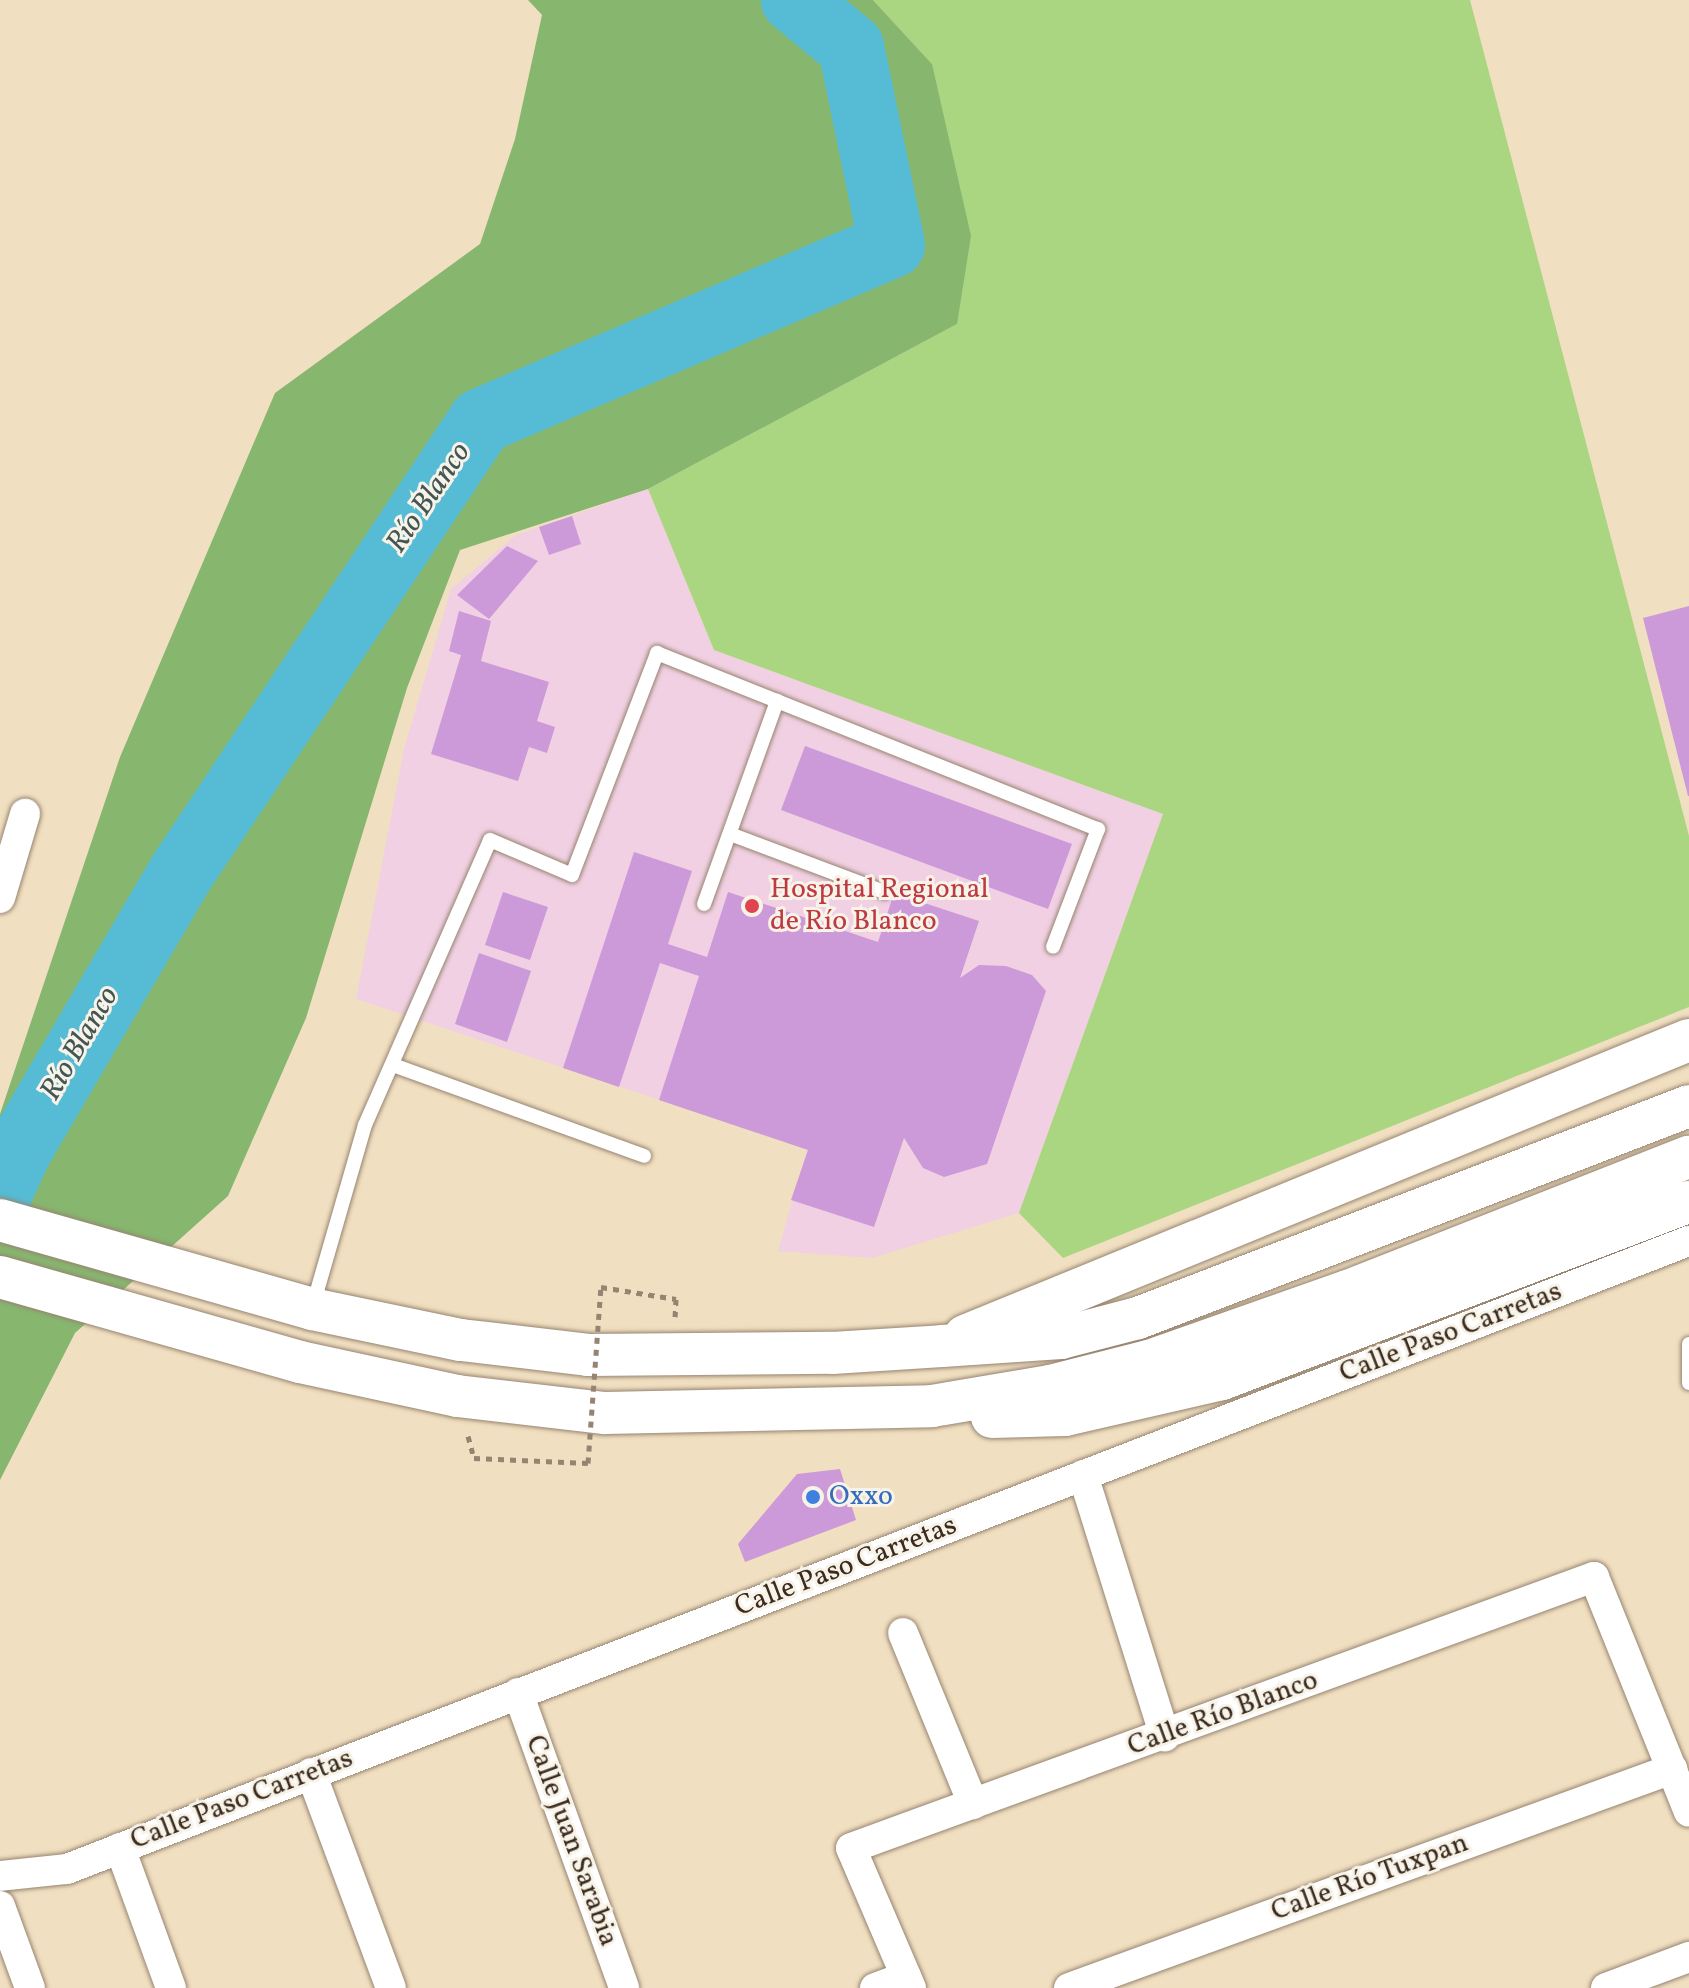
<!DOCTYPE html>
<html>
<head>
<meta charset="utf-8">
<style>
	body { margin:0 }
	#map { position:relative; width:1689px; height:1988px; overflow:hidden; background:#f1dfc1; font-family:Vollkorn,serif }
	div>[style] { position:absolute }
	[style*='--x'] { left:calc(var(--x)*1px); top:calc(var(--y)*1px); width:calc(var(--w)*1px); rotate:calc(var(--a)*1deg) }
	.built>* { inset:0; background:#f1d0e3 }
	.green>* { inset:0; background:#aad581 }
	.forest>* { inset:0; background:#87b66f }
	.river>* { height:66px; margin:-33px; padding:0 33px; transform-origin:33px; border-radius:33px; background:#56bbd4 }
	.building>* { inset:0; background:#cc99d9 }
	.path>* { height:5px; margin-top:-2.5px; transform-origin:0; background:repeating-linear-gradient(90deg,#968470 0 6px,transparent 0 12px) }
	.roads { filter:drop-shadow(0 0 2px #968470) drop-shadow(0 0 2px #968470) }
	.lane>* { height:14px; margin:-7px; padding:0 7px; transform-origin:7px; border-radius:7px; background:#fff }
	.street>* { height:30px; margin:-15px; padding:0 15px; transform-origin:15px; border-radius:15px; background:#fff }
	.secondary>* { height:42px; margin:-21px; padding:0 21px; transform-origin:21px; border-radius:21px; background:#fff }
	.path-bridge>* { height:5px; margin-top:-2.5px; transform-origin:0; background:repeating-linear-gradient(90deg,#968470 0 6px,transparent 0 12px) }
	.dots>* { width:22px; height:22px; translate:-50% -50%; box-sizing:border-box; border:4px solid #f7f3e8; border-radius:50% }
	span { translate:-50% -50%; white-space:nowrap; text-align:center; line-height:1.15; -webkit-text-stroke:6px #f7f3e8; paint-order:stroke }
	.health-label { font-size:28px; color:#be3a42 }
	.left { translate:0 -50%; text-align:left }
	.street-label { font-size:28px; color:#3b2a1e }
	.shop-label { font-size:28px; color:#366cbe }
	.water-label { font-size:30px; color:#435655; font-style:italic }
</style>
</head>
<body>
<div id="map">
	<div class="built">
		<div style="clip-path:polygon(648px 489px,714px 650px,1163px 814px,1019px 1213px,872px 1258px,778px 1251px,807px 1149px,356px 999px,404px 749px,451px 589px,516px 535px)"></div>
	</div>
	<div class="green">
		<div style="clip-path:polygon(873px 0,1470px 0,1689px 836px,1689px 1007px,1063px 1258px,1019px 1213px,1163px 814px,714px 650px,648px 489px,957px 324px,932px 64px)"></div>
	</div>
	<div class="forest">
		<div style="clip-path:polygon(528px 0,873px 0,932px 64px,971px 236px,957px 324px,648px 489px,460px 550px,407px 688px,306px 1018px,228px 1196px,75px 1333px,0 1480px,0 1114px,120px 757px,275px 393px,480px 244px,515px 139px,542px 15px)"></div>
	</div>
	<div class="river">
		<div style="--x:0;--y:1192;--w:46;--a:-65.7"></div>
		<div style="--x:19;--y:1150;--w:321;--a:-59.7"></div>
		<div style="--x:181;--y:873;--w:542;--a:-56.43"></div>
		<div style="--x:481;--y:421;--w:447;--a:-23.2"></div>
		<div style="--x:892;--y:245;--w:202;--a:-101.7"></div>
		<div style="--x:851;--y:47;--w:74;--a:-140.5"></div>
	</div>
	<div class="building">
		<div style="clip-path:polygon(572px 516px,581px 544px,549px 555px,539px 527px)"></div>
		<div style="clip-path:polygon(507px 546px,538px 561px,489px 619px,457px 595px)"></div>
		<div style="clip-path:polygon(1689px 606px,1689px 796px,1688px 796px,1643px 618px)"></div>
		<div style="clip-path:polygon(459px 611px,491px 621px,481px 661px,549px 682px,537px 721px,555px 727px,547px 753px,529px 747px,518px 781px,431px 754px,461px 655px,449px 651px)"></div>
		<div style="clip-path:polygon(805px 746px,1072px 844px,1048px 909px,781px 810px)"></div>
		<div style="clip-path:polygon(634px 852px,692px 871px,668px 944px,707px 957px,728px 892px,878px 942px,894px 893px,979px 921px,960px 978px,979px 965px,1006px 966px,1032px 975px,1046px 991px,987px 1164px,944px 1177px,923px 1168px,904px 1138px,874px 1227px,791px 1200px,808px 1150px,659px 1100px,699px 976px,660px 963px,619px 1087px,563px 1068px)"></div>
		<div style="clip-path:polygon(503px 892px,548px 907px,530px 960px,485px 945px)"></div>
		<div style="clip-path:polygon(479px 953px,531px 971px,507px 1042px,455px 1024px)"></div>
		<div style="clip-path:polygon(840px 1469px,856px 1520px,745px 1562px,738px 1544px,797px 1474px)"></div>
	</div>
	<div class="path">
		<div style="--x:601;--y:1287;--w:76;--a:9.1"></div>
		<div style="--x:676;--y:1299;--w:18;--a:93"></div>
		<div style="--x:468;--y:1436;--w:23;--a:75"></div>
		<div style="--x:474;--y:1458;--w:114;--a:2.5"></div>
	</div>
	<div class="roads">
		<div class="lane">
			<div style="--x:730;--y:834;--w:165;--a:20.6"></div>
			<div style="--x:704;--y:904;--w:216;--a:-70.2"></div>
			<div style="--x:393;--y:1065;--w:267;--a:19.9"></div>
			<div style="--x:313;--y:1305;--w:187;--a:-73.9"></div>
			<div style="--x:365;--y:1125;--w:311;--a:-66.3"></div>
			<div style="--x:490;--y:840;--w:89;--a:23.1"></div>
			<div style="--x:572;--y:875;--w:238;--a:-69"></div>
			<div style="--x:657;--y:653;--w:475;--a:21.8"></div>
			<div style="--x:1098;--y:829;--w:126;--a:110.9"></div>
			<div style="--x:1689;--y:1344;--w:39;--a:90"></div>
		</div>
		<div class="street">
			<div style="--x:0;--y:898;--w:88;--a:-73.4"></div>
			<div style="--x:1083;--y:1475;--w:274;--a:72.6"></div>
			<div style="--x:903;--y:1633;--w:185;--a:67.7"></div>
			<div style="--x:518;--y:1693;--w:313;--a:70.2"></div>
			<div style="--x:311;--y:1773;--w:229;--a:69.6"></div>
			<div style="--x:120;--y:1848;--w:149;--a:70"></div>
			<div style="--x:0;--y:1876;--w:67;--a:-6"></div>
			<div style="--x:67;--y:1869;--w:1739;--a:-21.17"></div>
			<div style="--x:0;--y:1906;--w:87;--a:69.9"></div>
			<div style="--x:875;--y:1988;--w:33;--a:-20"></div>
			<div style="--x:911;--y:1988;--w:152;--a:-113.2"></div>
			<div style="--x:851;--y:1848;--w:791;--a:-20.04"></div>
			<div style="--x:1594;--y:1577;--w:253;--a:68"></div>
			<div style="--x:1069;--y:1988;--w:642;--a:-19.96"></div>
			<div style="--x:1606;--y:1988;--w:89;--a:-20.5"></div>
		</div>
		<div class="secondary">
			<div style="--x:0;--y:1220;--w:324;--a:15.9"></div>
			<div style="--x:312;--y:1309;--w:152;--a:11.8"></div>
			<div style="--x:461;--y:1340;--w:128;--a:6.7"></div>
			<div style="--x:588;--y:1355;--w:244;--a:-0.5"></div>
			<div style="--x:832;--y:1353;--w:110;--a:-3.6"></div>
			<div style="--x:942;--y:1346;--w:119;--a:-3.8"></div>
			<div style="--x:1061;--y:1338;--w:80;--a:-14.6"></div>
			<div style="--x:1138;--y:1318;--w:590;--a:-21.04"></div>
			<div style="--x:0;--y:1277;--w:312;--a:15.8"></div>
			<div style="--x:300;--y:1362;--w:161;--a:12.2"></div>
			<div style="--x:457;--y:1396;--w:149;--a:6.6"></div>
			<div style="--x:605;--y:1413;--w:327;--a:-1.2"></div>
			<div style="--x:932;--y:1406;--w:120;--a:-9.6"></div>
			<div style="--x:1050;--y:1386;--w:102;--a:-14.2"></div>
			<div style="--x:1149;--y:1361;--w:211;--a:-19.4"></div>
			<div style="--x:1348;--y:1291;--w:366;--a:-21.5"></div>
			<div style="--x:965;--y:1336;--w:782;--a:-22.24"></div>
			<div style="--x:992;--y:1417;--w:73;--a:-1.6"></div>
			<div style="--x:1065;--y:1415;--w:161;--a:-12.9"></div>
			<div style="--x:1222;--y:1379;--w:499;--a:-20.8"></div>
		</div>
	</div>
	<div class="path-bridge">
		<div style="--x:588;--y:1463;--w:176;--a:-85.8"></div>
	</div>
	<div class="dots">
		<div style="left:752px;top:906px;background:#e0444e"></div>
		<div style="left:813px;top:1497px;background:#3f7fe0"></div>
	</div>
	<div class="health-label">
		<span class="left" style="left:770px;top:906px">Hospital Regional<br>de Río Blanco</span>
	</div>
	<div class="street-label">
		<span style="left:1451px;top:1333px;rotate:-21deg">Calle Paso Carretas</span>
		<span style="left:846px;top:1567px;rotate:-21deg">Calle Paso Carretas</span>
		<span style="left:1223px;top:1714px;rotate:-20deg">Calle Río Blanco</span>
		<span style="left:242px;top:1800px;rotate:-21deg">Calle Paso Carretas</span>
		<span style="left:571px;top:1841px;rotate:70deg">Calle Juan Sarabia</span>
		<span style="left:1370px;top:1878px;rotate:-20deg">Calle Río Tuxpan</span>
	</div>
	<div class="shop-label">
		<span class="left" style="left:829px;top:1497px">Oxxo</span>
	</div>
	<div class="water-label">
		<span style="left:429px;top:498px;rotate:-56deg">Río Blanco</span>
		<span style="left:80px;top:1044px;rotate:-60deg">Río Blanco</span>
	</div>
</div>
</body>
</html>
